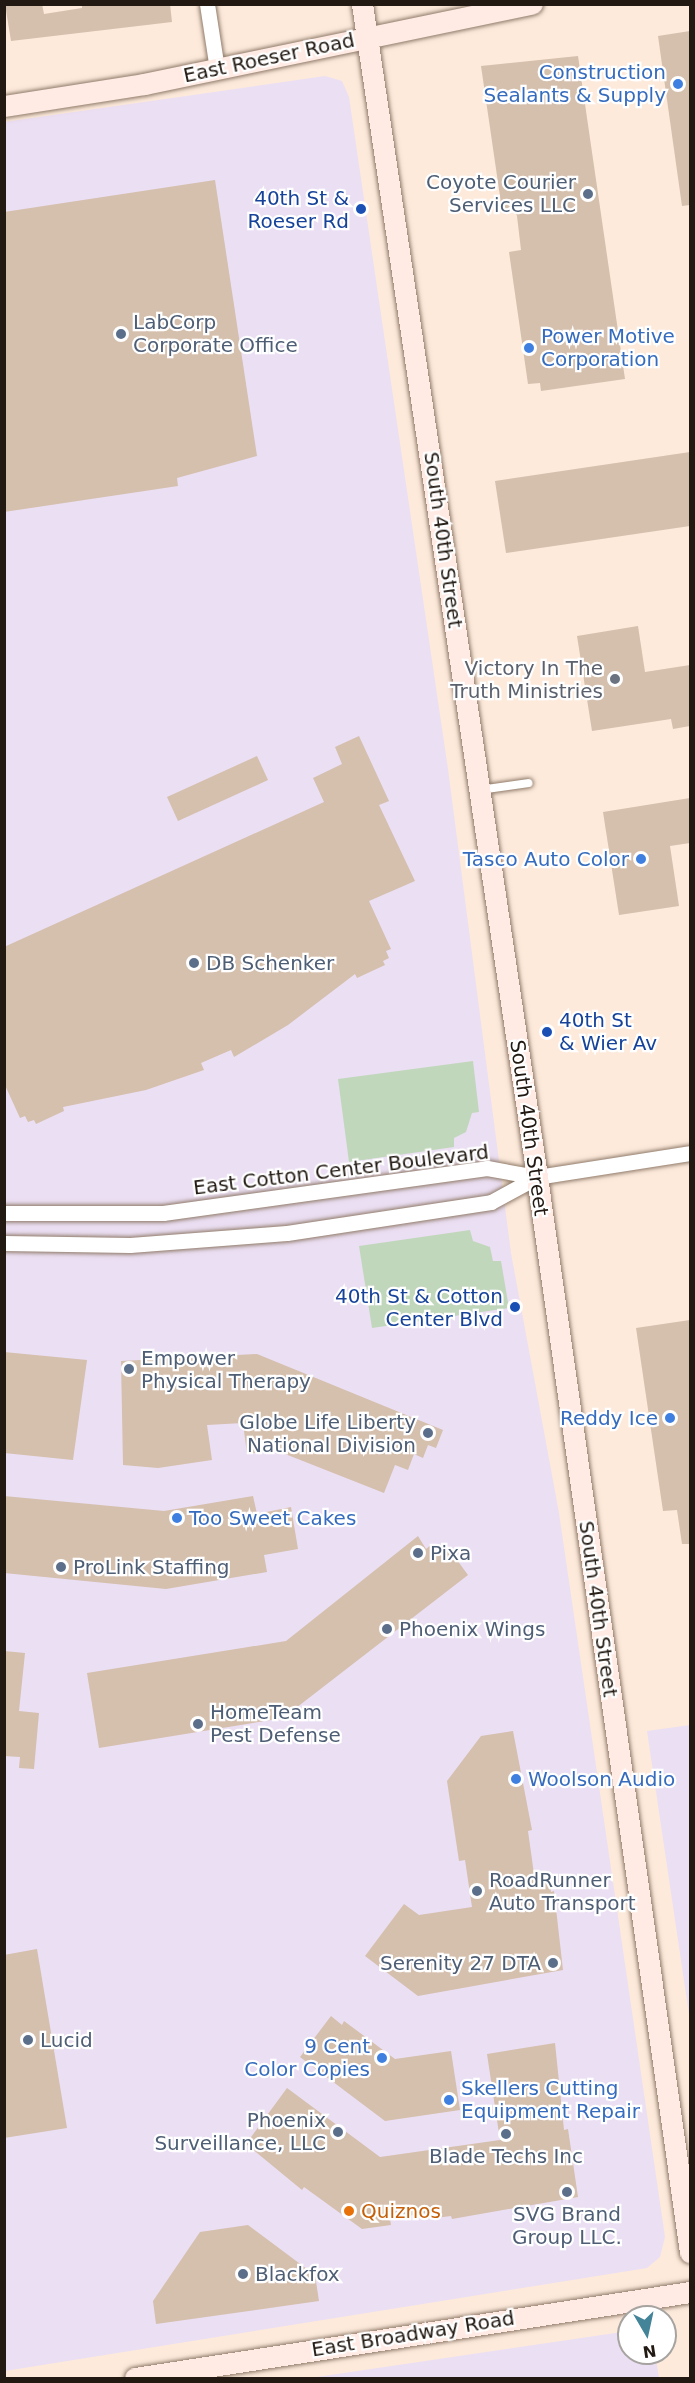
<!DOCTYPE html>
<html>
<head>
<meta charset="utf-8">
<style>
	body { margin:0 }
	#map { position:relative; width:695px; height:2383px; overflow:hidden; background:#fdeadb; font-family:"DejaVu Sans",sans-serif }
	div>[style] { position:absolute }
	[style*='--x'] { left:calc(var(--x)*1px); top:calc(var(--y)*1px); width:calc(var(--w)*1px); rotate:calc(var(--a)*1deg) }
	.commercial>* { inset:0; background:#ebdff3 }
	.green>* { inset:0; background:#c1d7bc }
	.building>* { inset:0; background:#d5bfad }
	.roads { filter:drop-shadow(0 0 2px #907b6a) drop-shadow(0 0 2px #907b6a) }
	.lane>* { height:8px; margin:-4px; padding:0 4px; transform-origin:4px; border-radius:4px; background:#fff }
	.street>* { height:15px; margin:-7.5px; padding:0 7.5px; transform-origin:7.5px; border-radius:7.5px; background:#fff }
	.secondary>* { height:21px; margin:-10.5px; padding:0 10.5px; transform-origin:10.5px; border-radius:10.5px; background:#ffeae4 }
	.dots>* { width:16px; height:16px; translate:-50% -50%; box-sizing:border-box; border:3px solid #fff; border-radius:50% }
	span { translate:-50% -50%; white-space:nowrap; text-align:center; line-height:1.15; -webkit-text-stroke:4.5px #fff; paint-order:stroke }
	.street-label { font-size:20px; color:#211912 }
	.shop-label { font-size:20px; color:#366cbe }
	.right { translate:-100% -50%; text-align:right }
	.left { translate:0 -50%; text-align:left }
	.service-label { font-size:20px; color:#4e5e75 }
	.transit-label { font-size:20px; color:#164399 }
	.worship-label { font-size:20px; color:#5b616d }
	.food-label { font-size:20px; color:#c56008 }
	.frame { position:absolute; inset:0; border:6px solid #211912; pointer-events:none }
	.north { position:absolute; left:617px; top:2305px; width:60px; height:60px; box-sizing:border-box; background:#fff; border:2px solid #a6a3a0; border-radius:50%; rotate:171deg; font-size:16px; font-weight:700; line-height:24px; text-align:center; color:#211912 }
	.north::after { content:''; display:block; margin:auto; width:21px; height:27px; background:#448498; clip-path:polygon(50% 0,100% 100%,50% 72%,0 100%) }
</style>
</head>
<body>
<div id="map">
	<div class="commercial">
		<div style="clip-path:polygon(325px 76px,342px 81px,349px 97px,448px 769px,511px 1253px,559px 1513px,665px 2237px,660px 2257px,647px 2268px,5px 2371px,4px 122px)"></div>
		<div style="clip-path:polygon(690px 1725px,690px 2021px,647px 1731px)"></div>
		<div style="clip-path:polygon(629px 2331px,629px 2353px,655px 2353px,659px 2378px,310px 2378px)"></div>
	</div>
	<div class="green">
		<div style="clip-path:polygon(473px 1061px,479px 1112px,472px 1113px,466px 1132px,454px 1138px,454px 1147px,349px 1162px,338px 1079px)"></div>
		<div style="clip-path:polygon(470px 1230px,473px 1241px,490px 1247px,493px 1261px,501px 1261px,509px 1308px,372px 1328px,359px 1246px)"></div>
	</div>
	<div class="building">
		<div style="clip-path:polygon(5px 4px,42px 4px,44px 14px,82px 8px,82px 4px,170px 4px,172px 22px,11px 41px)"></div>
		<div style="clip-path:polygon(690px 31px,690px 205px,682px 206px,658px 36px)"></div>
		<div style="clip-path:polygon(578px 56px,625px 379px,541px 391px,540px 383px,528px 384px,509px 252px,521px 250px,517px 216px,514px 208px,502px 210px,481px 66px)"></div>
		<div style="clip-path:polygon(215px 180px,257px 456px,177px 478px,178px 486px,4px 512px,4px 212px)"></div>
		<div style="clip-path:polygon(690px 452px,690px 526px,506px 553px,495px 481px)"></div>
		<div style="clip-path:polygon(638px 626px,645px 672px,690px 665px,690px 726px,673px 729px,671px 719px,592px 731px,577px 636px)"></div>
		<div style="clip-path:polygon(359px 736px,389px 801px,379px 805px,415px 881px,369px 901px,391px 949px,386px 951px,389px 958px,383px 961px,385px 965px,357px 978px,355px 974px,288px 1025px,234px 1057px,231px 1050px,201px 1063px,204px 1070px,146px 1090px,63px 1107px,64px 1111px,36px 1124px,34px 1120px,28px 1122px,25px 1116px,20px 1118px,4px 1083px,4px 947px,324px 802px,313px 778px,342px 764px,335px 747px)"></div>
		<div style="clip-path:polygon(257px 756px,268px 780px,178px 821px,167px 797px)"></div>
		<div style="clip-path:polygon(690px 798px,690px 843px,670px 846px,679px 906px,619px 915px,603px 812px)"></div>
		<div style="clip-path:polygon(690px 1320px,690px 1544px,682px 1544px,677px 1510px,663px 1511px,636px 1328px)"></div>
		<div style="clip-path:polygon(4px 1352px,87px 1360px,73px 1460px,4px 1453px)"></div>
		<div style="clip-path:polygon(257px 1354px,443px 1430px,436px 1448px,428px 1445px,423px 1458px,414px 1454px,408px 1470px,395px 1465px,384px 1493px,275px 1450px,247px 1454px,243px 1423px,207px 1425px,212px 1460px,158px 1468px,123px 1465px,121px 1361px)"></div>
		<div style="clip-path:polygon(4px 1496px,164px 1511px,253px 1496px,257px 1514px,291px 1507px,298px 1549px,264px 1555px,267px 1572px,166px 1589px,4px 1573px)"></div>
		<div style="clip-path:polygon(418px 1536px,426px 1549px,432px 1544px,442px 1556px,449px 1549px,468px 1575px,283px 1718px,99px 1748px,87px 1673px,286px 1641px)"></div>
		<div style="clip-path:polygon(4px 1651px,25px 1653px,19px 1711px,39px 1713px,34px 1769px,19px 1768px,20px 1757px,4px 1756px)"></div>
		<div style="clip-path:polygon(513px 1731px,532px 1830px,528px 1831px,534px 1874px,548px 1872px,551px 1892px,554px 1891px,563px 1970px,418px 1996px,365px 1956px,404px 1904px,419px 1915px,472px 1907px,465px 1860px,459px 1861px,447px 1781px,481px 1736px)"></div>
		<div style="clip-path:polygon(37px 1949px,67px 2128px,4px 2138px,4px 1955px)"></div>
		<div style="clip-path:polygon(331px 2016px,342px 2025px,344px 2021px,395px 2059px,451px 2051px,460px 2110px,385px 2121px,300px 2057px)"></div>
		<div style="clip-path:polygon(555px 2043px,564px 2130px,568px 2129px,578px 2197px,452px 2219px,451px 2216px,427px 2219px,426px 2213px,390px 2219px,391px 2225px,362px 2229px,304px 2187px,302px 2190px,246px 2144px,287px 2088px,380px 2157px,500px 2140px,487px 2054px)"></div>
		<div style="clip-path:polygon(248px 2225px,315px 2275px,319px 2301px,156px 2324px,153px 2301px,200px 2232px)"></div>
	</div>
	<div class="roads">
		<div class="lane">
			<div style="--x:480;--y:790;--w:49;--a:-8.1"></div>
		</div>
		<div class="street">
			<div style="--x:207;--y:4;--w:66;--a:81.3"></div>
			<div style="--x:4;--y:1213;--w:159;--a:0"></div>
			<div style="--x:163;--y:1213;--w:327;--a:-7.9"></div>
			<div style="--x:487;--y:1168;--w:51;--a:10.2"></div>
			<div style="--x:537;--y:1177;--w:155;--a:-8.9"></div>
			<div style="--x:4;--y:1243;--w:126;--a:0.9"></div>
			<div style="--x:130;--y:1245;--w:157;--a:-4.4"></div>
			<div style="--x:287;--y:1233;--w:206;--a:-8.6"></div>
			<div style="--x:491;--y:1202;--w:52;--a:-28.5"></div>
		</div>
		<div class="secondary">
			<div style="--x:362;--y:4;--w:1186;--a:81.51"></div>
			<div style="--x:537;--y:1177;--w:1086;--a:81.9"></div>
			<div style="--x:4;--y:106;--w:142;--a:-8.9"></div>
			<div style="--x:144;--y:84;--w:396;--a:-11.7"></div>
			<div style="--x:135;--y:2378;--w:562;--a:-8.81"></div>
		</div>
	</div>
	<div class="dots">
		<div style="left:678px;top:84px;background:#3f7fe0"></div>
		<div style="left:588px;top:194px;background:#5c6f8a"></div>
		<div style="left:361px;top:209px;background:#1a4fb4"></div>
		<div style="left:121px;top:334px;background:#5c6f8a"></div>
		<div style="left:529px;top:348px;background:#3f7fe0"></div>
		<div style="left:615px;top:679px;background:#6b7280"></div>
		<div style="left:641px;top:859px;background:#3f7fe0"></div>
		<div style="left:194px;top:963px;background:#5c6f8a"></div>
		<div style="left:547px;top:1032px;background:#1a4fb4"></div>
		<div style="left:515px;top:1307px;background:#1a4fb4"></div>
		<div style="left:129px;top:1369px;background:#5c6f8a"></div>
		<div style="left:670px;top:1418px;background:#3f7fe0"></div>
		<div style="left:428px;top:1433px;background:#5c6f8a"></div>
		<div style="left:177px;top:1518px;background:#3f7fe0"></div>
		<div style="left:418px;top:1553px;background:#5c6f8a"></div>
		<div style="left:61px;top:1567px;background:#5c6f8a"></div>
		<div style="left:387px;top:1629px;background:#5c6f8a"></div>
		<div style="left:198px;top:1724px;background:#5c6f8a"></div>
		<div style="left:516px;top:1779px;background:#3f7fe0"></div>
		<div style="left:477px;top:1891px;background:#5c6f8a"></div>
		<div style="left:553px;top:1963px;background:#5c6f8a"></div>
		<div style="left:28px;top:2040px;background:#5c6f8a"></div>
		<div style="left:382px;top:2058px;background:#3f7fe0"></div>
		<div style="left:449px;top:2100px;background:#3f7fe0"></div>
		<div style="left:338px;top:2132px;background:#5c6f8a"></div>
		<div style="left:506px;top:2134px;background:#5c6f8a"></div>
		<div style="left:567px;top:2192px;background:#5c6f8a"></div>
		<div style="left:349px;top:2211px;background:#e8710a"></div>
		<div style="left:243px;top:2274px;background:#5c6f8a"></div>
	</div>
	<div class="street-label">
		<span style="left:269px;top:58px;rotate:-12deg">East Roeser Road</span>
		<span style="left:443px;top:540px;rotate:82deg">South 40th Street</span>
		<span style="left:529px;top:1128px;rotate:82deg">South 40th Street</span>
		<span style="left:341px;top:1170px;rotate:-7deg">East Cotton Center Boulevard</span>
		<span style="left:598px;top:1609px;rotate:82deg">South 40th Street</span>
		<span style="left:413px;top:2334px;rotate:-9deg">East Broadway Road</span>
	</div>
	<div class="shop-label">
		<span class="right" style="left:666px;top:84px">Construction<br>Sealants &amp; Supply</span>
		<span class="left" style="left:541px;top:348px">Power Motive<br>Corporation</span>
		<span class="right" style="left:629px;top:859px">Tasco Auto Color</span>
		<span class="right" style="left:658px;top:1418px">Reddy Ice</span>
		<span class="left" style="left:189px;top:1518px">Too Sweet Cakes</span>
		<span class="left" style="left:528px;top:1779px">Woolson Audio</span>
		<span class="right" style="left:370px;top:2058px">9 Cent<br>Color Copies</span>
		<span class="left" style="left:461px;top:2100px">Skellers Cutting<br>Equipment Repair</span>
	</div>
	<div class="service-label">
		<span class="right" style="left:576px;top:194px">Coyote Courier<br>Services LLC</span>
		<span class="left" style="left:133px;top:334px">LabCorp<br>Corporate Office</span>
		<span class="left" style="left:206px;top:963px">DB Schenker</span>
		<span class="left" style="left:141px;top:1370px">Empower<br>Physical Therapy</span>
		<span class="right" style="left:416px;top:1434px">Globe Life Liberty<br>National Division</span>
		<span class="left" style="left:430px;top:1553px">Pixa</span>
		<span class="left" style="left:73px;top:1567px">ProLink Staffing</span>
		<span class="left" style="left:399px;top:1629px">Phoenix Wings</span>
		<span class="left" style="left:210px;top:1724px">HomeTeam<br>Pest Defense</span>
		<span class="left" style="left:489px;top:1892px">RoadRunner<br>Auto Transport</span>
		<span class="right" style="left:541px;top:1963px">Serenity 27 DTA</span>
		<span class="left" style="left:40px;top:2040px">Lucid</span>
		<span class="right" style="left:326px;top:2132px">Phoenix<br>Surveillance, LLC</span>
		<span style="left:506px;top:2156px">Blade Techs Inc</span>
		<span style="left:567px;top:2226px">SVG Brand<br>Group LLC.</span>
		<span class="left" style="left:255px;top:2274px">Blackfox</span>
	</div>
	<div class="transit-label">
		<span class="right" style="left:349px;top:210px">40th St &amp;<br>Roeser Rd</span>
		<span class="left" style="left:559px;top:1032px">40th St<br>&amp; Wier Av</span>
		<span class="right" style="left:503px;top:1308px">40th St &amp; Cotton<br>Center Blvd</span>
	</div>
	<div class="worship-label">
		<span class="right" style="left:603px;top:680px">Victory In The<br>Truth Ministries</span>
	</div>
	<div class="food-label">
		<span class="left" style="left:361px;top:2211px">Quiznos</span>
	</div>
	<div class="frame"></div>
	<div class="north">N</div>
</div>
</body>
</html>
